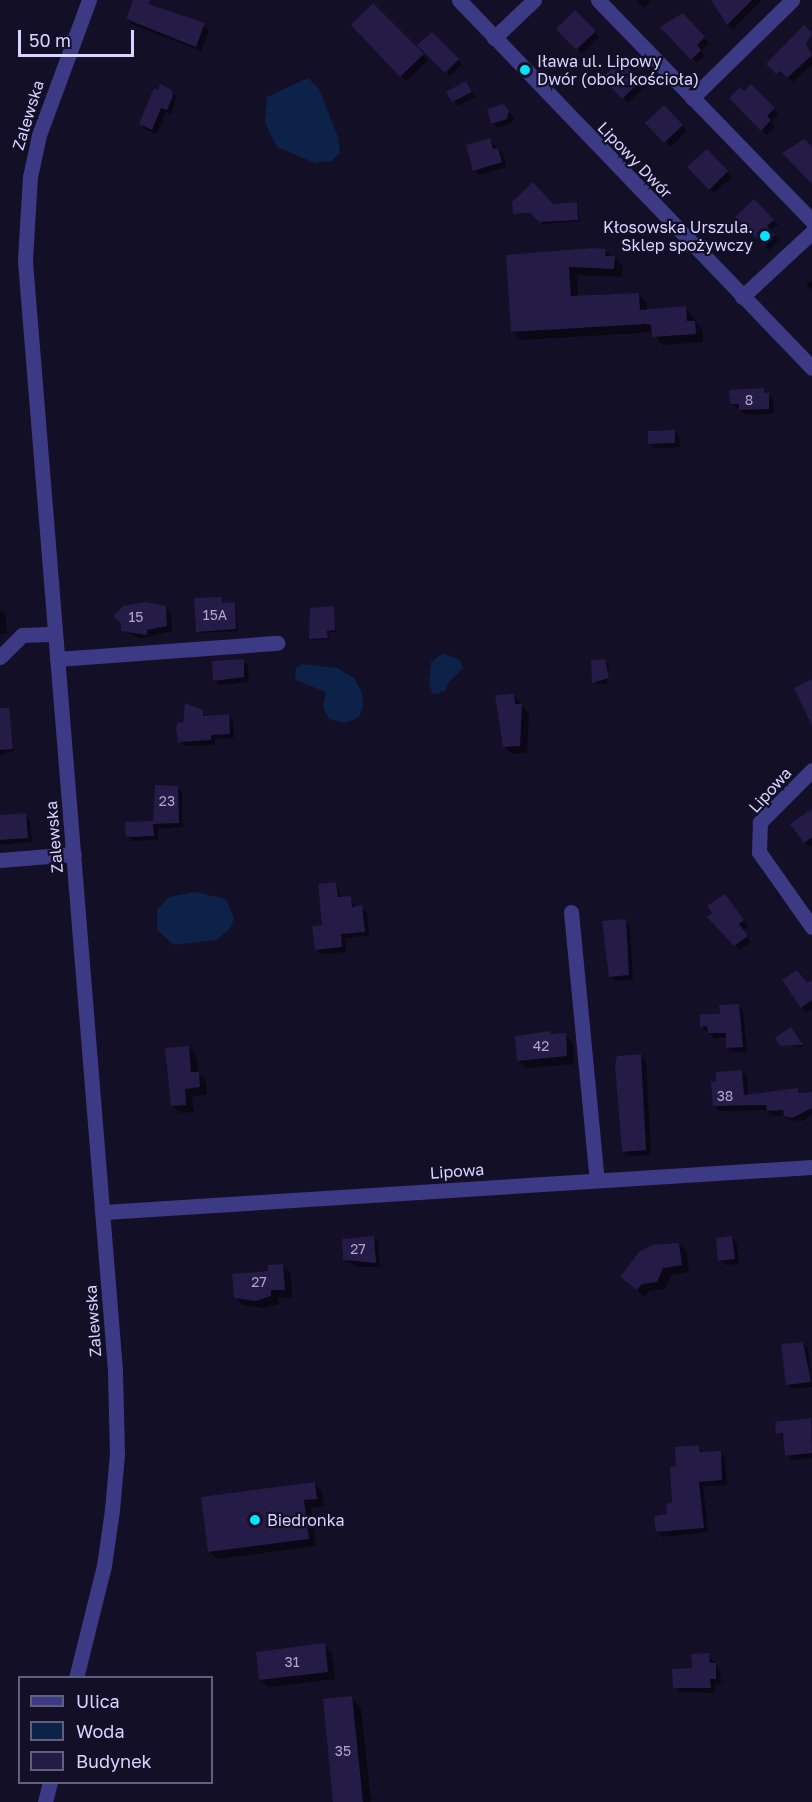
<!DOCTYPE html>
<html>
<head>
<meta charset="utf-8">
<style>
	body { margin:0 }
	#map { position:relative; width:812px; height:1802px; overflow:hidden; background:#130f26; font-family:"Golos Text",sans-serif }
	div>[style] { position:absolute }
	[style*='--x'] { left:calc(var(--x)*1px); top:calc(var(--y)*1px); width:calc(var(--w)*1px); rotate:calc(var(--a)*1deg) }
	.water>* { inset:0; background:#0c2248 }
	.shadow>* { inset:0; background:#0007 }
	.building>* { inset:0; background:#241b47 }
	.minor>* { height:15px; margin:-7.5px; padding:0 7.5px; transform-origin:7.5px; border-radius:7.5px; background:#3d3a85 }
	.tertiary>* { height:15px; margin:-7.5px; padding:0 7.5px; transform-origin:7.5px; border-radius:7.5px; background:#3d3a85 }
	.dots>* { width:16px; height:16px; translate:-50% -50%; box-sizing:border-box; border:3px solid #130f26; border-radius:50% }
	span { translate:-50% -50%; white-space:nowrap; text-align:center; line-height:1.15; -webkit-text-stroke:4.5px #130f26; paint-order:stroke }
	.number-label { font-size:14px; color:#aca6d1 }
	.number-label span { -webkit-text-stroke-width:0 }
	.poi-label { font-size:16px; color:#d9d4ff }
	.left { translate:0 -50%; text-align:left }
	.right { translate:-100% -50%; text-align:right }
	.street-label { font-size:16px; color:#d9d4ff }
	.legend { position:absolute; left:18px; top:1676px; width:195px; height:108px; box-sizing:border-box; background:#130f26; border:2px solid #625e7d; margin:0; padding:8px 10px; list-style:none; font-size:18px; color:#d9d4ff }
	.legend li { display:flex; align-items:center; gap:12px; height:30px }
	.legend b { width:30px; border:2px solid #625e7d }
	.scale { position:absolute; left:18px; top:30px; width:116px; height:27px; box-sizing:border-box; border:3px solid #d9d4ff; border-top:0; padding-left:8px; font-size:18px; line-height:21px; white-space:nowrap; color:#d9d4ff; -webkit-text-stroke:4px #130f26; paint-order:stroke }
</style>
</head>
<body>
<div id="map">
	<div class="water">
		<div style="clip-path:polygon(308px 78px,319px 89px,338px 137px,340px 153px,331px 161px,315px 163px,277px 147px,265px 122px,267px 97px)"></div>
		<div style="clip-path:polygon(443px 653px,460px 660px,463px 668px,449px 682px,445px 691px,433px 694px,429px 684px,431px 662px)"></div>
		<div style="clip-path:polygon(302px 664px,337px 668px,354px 678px,362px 692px,363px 706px,359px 717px,346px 723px,329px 719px,323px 707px,326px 692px,295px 680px,296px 668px)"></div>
		<div style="clip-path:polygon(195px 892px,226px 899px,234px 918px,231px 927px,217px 940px,174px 945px,157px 930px,157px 910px,169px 897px)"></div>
	</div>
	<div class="shadow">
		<div style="clip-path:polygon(135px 0,204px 25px,209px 30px,201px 51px,132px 24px,127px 19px)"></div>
		<div style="clip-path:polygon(636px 0,652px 0,644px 8px)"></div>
		<div style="clip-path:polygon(718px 0,762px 0,733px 29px,719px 15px,723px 11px)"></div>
		<div style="clip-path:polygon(373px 5px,428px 60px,406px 81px,353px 25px)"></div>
		<div style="clip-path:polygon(575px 12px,599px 37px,582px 54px,558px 29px)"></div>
		<div style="clip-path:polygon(683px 15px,709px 43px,701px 51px,705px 55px,697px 63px,662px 27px)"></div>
		<div style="clip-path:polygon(432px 34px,462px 64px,450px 76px,419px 45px)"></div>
		<div style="clip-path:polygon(801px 40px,812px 55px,812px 64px,793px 82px,773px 68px)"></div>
		<div style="clip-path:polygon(621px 62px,645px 87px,628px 103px,604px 78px)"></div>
		<div style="clip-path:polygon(466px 83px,476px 97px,458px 106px,449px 92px)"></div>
		<div style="clip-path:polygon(751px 86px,778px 114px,771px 122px,775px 126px,767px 135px,731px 98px)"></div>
		<div style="clip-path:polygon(171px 91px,176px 96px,172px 114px,166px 112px,157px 134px,145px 129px,140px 124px,158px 92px)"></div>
		<div style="clip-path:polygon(502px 106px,514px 117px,512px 123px,497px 128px,492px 123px)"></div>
		<div style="clip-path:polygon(664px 107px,687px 131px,670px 147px,647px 123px)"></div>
		<div style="clip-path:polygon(489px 139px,503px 154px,506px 167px,479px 175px,474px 170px)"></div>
		<div style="clip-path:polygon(707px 151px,732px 177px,714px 193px,689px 167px)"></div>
		<div style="clip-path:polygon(754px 201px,778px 225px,770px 231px,779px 240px,769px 250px,737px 217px)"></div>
		<div style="clip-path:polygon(576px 204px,580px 221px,543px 224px,534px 214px,515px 214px)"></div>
		<div style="clip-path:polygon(605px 250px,623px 266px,622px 277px,577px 275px,578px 297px,639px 294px,647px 303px,647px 311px,686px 308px,703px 331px,703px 342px,662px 345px,653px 332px,521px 340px,512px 331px,507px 256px)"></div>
		<div style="clip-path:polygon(812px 279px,812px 291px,806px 285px)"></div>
		<div style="clip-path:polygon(763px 389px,773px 399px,774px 413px,746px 415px,731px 403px)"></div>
		<div style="clip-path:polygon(674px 431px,679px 436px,680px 447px,655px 448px,650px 443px)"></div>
		<div style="clip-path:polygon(221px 598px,224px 605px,236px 606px,238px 631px,199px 633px)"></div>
		<div style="clip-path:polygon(166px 608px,171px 613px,172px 631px,140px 639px,123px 630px)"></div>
		<div style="clip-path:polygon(333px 608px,336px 632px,328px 632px,329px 639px,312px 640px)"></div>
		<div style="clip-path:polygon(0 611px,5px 614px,7px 634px,0 634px)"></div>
		<div style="clip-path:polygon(243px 661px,248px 666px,249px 682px,219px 685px,214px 680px)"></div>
		<div style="clip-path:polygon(604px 661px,609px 666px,607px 684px,596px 684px)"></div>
		<div style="clip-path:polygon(514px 695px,529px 713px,527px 753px,512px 754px,504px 746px)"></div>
		<div style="clip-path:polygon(186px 705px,207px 716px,228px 716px,233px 721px,234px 738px,215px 739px,215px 745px,185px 746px,178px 736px)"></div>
		<div style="clip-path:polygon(11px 732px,14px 751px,0 755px,0 733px)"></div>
		<div style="clip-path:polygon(177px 788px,182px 793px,183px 827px,158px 829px,158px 840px,132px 841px,127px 836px,154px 822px)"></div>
		<div style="clip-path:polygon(812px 814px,812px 845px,810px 847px,805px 842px)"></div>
		<div style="clip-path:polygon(25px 815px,30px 820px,32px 842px,0 845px,0 817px)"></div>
		<div style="clip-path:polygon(336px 883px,342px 899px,350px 898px,356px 908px,367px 912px,369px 936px,345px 938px,346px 952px,321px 954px,316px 949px)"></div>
		<div style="clip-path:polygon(725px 896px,748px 926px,743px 930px,751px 942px,740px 950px,709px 917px)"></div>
		<div style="clip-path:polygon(625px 921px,630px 926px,633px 980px,615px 981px,610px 976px)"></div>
		<div style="clip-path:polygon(797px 972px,812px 989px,812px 1008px,807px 1012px,802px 1007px)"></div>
		<div style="clip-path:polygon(738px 1006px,743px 1011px,747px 1052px,733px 1052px,728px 1047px,727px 1037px,714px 1038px,702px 1026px)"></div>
		<div style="clip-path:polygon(792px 1031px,803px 1047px,781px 1045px)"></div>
		<div style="clip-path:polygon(529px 1034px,565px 1035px,573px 1043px,574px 1064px,526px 1068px,518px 1060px)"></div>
		<div style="clip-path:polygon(189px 1047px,196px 1055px,198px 1073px,206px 1081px,207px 1095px,192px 1096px,194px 1112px,180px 1113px,172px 1106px)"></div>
		<div style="clip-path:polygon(641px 1056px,646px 1061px,651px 1155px,629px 1156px,624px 1151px,620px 1124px)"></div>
		<div style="clip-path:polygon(742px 1071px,747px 1076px,748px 1096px,798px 1089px,803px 1095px,812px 1094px,812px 1113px,803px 1121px,790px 1120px,785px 1115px,773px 1116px,767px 1110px,719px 1111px,714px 1106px)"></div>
		<div style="clip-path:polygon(373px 1237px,378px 1242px,380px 1267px,360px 1267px,344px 1260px)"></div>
		<div style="clip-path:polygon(732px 1238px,737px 1243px,739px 1264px,725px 1265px,720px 1260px)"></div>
		<div style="clip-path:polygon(679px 1244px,687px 1252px,689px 1272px,671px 1275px,665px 1289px,649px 1291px,645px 1297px,621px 1277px)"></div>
		<div style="clip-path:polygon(283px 1266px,291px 1274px,292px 1297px,278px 1298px,279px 1304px,264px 1308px,243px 1305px,235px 1297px)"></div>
		<div style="clip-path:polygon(803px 1343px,808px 1348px,812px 1387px,792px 1389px,787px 1384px)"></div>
		<div style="clip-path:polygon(811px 1419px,812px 1458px,792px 1460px,787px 1455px,785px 1438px,778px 1433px)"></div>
		<div style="clip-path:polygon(699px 1447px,704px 1454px,720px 1453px,725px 1458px,727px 1485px,703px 1486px,708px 1532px,662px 1537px,657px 1532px,674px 1505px,678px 1468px)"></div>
		<div style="clip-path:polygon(315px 1484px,322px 1492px,324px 1506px,311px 1508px,316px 1546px,217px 1559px,209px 1551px)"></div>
		<div style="clip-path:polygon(324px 1645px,332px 1653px,335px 1679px,268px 1687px,260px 1679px)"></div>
		<div style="clip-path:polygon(708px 1655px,720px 1670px,721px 1683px,715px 1684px,715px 1693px,680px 1692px,675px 1687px)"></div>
		<div style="clip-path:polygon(351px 1698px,361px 1708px,371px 1802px,335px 1802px)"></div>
	</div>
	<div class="building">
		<div style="clip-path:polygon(133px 0,150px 0,148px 4px,205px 23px,196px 47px,126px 19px)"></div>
		<div style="clip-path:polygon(711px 0,752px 0,727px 25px)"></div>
		<div style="clip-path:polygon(373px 3px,424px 54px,400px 77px,351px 25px)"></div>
		<div style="clip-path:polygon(575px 10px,596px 31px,576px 50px,556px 29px)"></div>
		<div style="clip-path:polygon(683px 13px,705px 37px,697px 45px,701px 50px,691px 60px,660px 27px)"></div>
		<div style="clip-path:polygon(804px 25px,812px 33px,806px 44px,812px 55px,787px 78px,780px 71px,776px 74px,766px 64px)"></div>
		<div style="clip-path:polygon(432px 32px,459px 59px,445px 73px,417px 45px)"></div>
		<div style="clip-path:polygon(621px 60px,641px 81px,622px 99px,602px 78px)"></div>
		<div style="clip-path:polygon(466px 81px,472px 92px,452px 102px,446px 92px)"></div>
		<div style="clip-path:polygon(160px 84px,172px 90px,173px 96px,167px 110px,161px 108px,152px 130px,139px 124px,154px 88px,158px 90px)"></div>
		<div style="clip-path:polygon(751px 84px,775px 108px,767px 116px,771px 120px,761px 131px,729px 98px,740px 87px,744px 91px)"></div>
		<div style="clip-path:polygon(503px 104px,509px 110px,507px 119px,491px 124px,487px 109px)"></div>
		<div style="clip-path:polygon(664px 105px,683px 125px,664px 143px,645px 123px)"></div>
		<div style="clip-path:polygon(490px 138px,493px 149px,498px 148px,502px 162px,473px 171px,466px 145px)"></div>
		<div style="clip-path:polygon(804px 139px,812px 147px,812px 184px,782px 153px)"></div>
		<div style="clip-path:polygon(707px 149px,728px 171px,709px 190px,687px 167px)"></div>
		<div style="clip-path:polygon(533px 182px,553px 204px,577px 202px,578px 220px,539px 222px,530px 213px,513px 214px,512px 202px)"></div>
		<div style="clip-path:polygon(754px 199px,774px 220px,767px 226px,775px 235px,764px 246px,735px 217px)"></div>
		<div style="clip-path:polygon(593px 248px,606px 249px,605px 256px,615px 256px,614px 269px,569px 267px,571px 296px,639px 293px,640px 310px,686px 306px,687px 321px,695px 321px,696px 334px,652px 337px,651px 325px,645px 324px,511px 332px,506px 255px)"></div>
		<div style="clip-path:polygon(764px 388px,764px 393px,769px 392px,769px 409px,739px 410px,739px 404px,730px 404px,729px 390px)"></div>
		<div style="clip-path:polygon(675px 430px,675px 443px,648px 444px,648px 431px)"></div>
		<div style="clip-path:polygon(222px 597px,222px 603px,235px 602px,236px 629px,196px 632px,194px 598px)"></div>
		<div style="clip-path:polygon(145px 602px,166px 606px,167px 626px,147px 630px,147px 635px,121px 631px,121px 623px,113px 616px,123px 606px)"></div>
		<div style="clip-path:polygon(334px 606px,335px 630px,327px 631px,328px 638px,309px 639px,310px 608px)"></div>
		<div style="clip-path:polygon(244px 659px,244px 677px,213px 681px,212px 661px)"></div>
		<div style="clip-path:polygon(605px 659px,609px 678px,592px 683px,591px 660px)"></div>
		<div style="clip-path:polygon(812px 679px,812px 726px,794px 688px)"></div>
		<div style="clip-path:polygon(514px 694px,515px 704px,522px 704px,520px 746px,503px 747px,495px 695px)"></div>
		<div style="clip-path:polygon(185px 703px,203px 710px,203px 716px,229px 714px,230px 734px,211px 735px,211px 740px,178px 742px,176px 729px,177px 723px,183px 722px)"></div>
		<div style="clip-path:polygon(0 708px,9px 708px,13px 749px,0 750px)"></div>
		<div style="clip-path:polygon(155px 785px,178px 786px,179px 823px,153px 824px,154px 836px,126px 837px,125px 822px,153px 821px)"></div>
		<div style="clip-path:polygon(812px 809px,812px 837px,804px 843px,790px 824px)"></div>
		<div style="clip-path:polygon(26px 813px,28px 838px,0 840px,0 815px)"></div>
		<div style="clip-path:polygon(336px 882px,338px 897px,351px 896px,352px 907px,362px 905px,365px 932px,341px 934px,342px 947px,315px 950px,312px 926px,322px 925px,318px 884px)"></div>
		<div style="clip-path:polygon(725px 894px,744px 920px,739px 924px,748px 936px,734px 946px,707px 917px,712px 913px,707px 906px)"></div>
		<div style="clip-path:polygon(626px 919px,629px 975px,609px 977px,602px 921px)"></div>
		<div style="clip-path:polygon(797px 970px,807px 983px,812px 980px,812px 1000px,801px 1008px,782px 980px)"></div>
		<div style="clip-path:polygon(739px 1004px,743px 1047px,726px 1048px,726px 1033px,708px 1033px,707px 1026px,700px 1027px,700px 1014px,720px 1014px,719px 1005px)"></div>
		<div style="clip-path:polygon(791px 1027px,803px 1045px,780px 1046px,775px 1038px)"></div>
		<div style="clip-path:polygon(550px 1031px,551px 1034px,566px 1033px,567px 1056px,517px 1061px,515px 1036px)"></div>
		<div style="clip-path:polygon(189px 1046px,191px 1072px,199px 1072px,200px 1087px,185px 1089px,186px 1105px,171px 1106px,165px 1048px)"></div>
		<div style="clip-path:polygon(641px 1054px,646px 1150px,622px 1152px,615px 1066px,617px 1056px)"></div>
		<div style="clip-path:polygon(742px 1070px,744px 1095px,798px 1088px,799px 1093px,812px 1092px,812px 1108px,792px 1118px,784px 1116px,783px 1110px,767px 1111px,766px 1105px,713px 1106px,711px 1082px,716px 1081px,716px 1072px)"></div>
		<div style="clip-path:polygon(374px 1236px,376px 1263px,343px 1260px,342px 1239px)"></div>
		<div style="clip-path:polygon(732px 1236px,735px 1259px,718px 1261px,716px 1238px)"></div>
		<div style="clip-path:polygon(679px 1243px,682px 1265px,663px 1268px,657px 1282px,642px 1284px,637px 1290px,620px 1277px,639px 1252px,652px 1245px)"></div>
		<div style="clip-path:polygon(283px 1264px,285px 1290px,271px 1290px,271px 1296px,256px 1301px,234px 1298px,232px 1274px,268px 1271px,268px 1265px)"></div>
		<div style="clip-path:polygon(803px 1342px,811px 1382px,786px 1385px,781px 1344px)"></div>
		<div style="clip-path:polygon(811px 1418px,812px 1453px,785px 1456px,783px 1433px,776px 1434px,775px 1422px)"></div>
		<div style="clip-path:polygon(699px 1445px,700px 1452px,721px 1451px,722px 1480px,699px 1482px,704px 1528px,656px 1532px,654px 1516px,667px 1514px,666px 1504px,672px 1503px,670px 1467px,676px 1466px,675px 1447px)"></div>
		<div style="clip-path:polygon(315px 1482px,317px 1499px,304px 1500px,309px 1539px,208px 1552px,201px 1497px)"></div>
		<div style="clip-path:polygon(325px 1643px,328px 1672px,259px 1680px,256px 1652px)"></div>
		<div style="clip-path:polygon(709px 1653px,710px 1663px,716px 1663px,716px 1679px,710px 1679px,711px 1688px,673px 1688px,672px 1669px,692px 1668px,691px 1654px)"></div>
		<div style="clip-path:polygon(352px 1696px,363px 1802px,333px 1802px,323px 1699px)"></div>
	</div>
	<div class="minor">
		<div style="--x:598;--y:0;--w:308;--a:45.9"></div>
		<div style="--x:494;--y:38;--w:55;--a:-43.5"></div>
		<div style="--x:692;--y:98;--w:140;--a:-44.4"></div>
		<div style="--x:742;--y:297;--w:96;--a:-42.9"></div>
		<div style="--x:0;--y:657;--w:31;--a:-45"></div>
		<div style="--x:22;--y:635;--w:33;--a:-2"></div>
		<div style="--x:57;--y:659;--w:221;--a:-4.2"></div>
		<div style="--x:812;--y:770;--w:74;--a:135"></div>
		<div style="--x:760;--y:822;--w:30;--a:92"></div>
		<div style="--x:759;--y:852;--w:92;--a:54.8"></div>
		<div style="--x:0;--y:860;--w:74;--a:-4.6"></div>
		<div style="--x:571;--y:912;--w:269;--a:84.5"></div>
		<div style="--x:104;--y:1212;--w:709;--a:-3.64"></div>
	</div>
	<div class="tertiary">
		<div style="--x:459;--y:0;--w:510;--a:46.19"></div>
		<div style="--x:76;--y:1678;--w:115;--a:-76"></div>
		<div style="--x:104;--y:1566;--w:57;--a:-81.9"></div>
		<div style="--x:112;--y:1510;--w:56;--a:-84.9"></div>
		<div style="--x:117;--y:1454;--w:84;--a:-91.4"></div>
		<div style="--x:115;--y:1370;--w:1114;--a:-94.64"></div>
		<div style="--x:25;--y:260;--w:83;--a:-86.6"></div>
		<div style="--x:30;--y:177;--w:43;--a:-77.9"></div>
		<div style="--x:39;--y:135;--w:144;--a:-69.7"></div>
		<div style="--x:45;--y:1802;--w:21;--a:-76"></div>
	</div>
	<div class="dots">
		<div style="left:525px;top:70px;background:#00e5ff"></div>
		<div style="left:765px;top:236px;background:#00e5ff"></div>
		<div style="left:255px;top:1520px;background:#00e5ff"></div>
	</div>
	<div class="number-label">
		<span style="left:749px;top:400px">8</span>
		<span style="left:215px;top:615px">15A</span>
		<span style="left:136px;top:617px">15</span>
		<span style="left:167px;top:801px">23</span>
		<span style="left:541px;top:1046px">42</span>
		<span style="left:725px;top:1096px">38</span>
		<span style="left:358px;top:1249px">27</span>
		<span style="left:259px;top:1282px">27</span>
		<span style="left:292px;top:1662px">31</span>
		<span style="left:343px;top:1751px">35</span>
	</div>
	<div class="poi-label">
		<span class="left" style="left:537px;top:70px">Iława ul. Lipowy<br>Dwór (obok kościoła)</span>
		<span class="right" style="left:753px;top:236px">Kłosowska Urszula.<br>Sklep spożywczy</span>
		<span class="left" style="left:267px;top:1520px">Biedronka</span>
	</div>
	<div class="street-label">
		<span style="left:28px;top:115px;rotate:-73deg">Zalewska</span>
		<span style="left:635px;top:160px;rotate:46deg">Lipowy Dwór</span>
		<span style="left:770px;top:790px;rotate:-48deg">Lipowa</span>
		<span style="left:54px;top:837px;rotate:-95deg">Zalewska</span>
		<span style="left:457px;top:1171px;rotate:-4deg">Lipowa</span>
		<span style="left:93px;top:1321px;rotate:-94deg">Zalewska</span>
	</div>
	<ul class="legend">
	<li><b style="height:8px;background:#3d3a85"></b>Ulica</li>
	<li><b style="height:16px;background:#0c2248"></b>Woda</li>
	<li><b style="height:16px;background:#241b47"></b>Budynek</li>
	</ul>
	<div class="scale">50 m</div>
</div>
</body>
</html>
